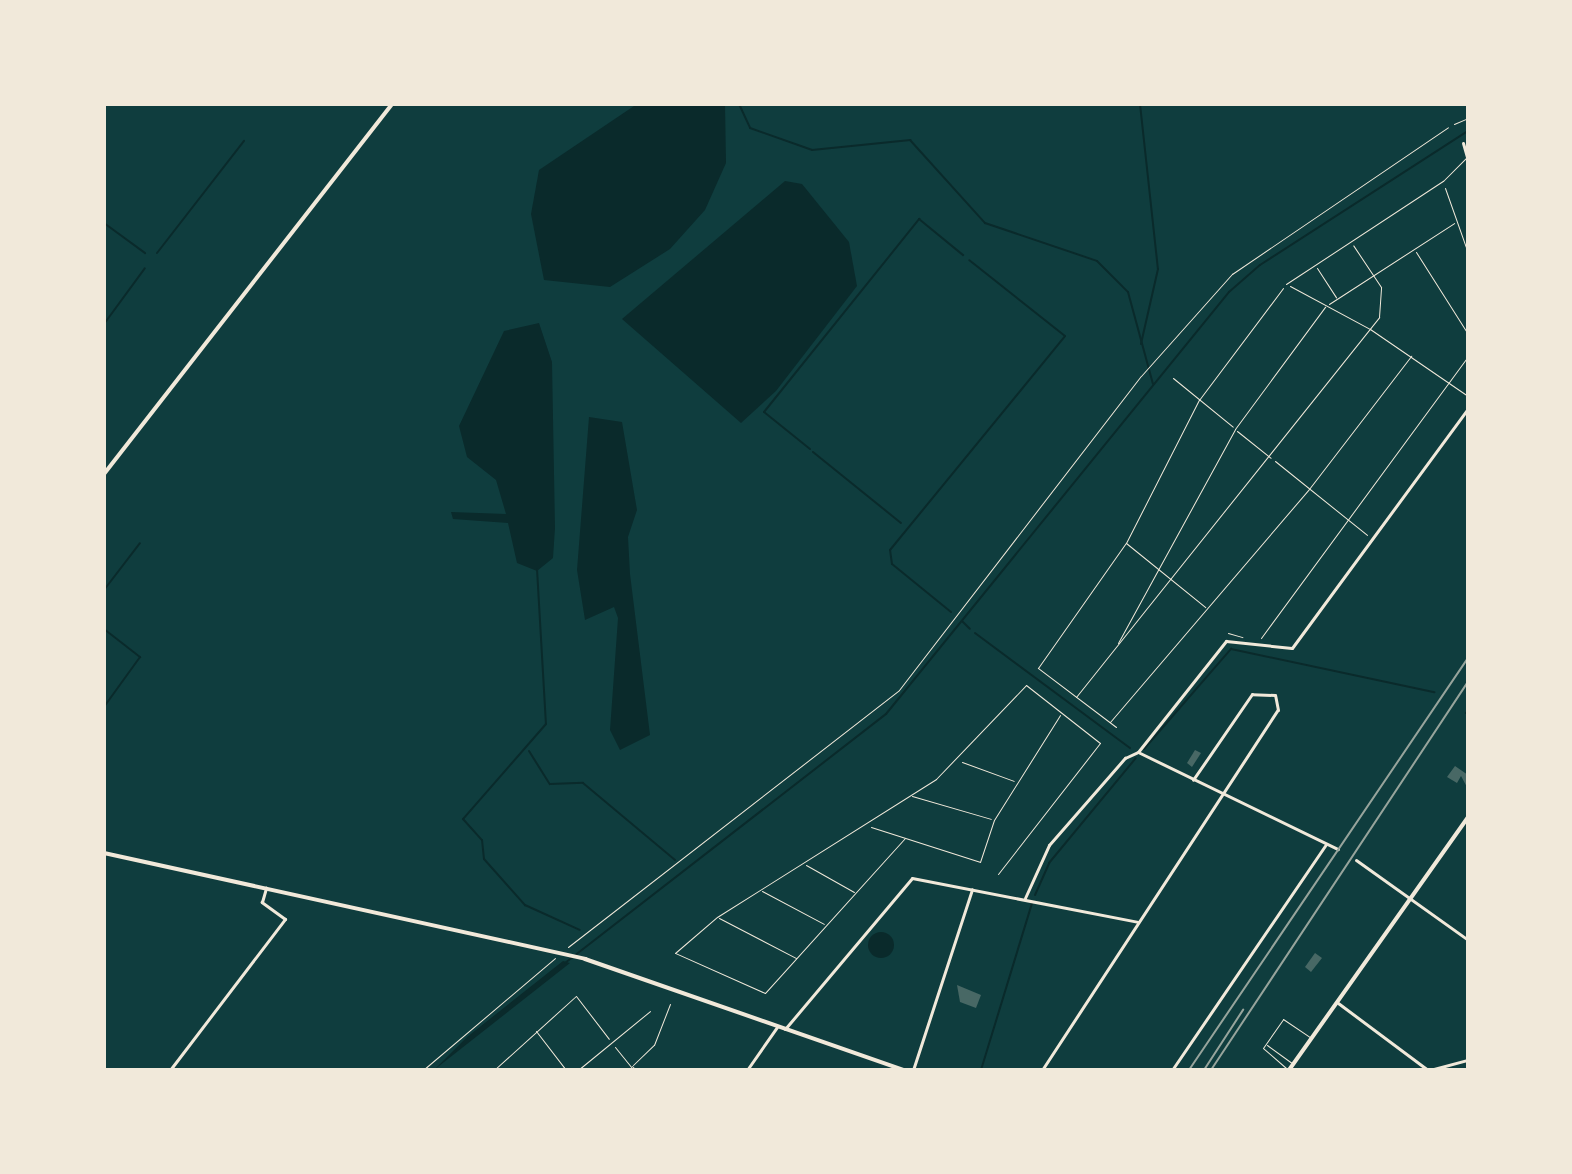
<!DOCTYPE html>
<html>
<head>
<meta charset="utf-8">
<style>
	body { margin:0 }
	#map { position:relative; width:1572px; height:1174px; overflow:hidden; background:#0f3d3e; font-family:"Titillium Web",sans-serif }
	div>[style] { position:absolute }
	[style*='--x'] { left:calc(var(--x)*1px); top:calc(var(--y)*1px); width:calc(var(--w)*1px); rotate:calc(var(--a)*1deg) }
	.water>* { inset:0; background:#0a2a2b }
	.round { border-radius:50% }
	.stream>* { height:2px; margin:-1px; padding:0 1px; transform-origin:1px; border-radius:1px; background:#0a2a2b }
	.building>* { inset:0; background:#486865 }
	.path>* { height:1px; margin:-0.5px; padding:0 0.5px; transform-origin:0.5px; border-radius:0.5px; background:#f1e9da }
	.service>* { height:1px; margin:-0.5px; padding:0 0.5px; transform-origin:0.5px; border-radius:0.5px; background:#f1e9da }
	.minor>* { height:3px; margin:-1.5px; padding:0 1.5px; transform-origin:1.5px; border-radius:1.5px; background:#f1e9da }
	.tertiary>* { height:4px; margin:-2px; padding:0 2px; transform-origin:2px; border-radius:2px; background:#f1e9da }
	.secondary>* { height:4px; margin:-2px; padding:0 2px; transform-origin:2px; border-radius:2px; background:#f1e9da }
	.tram>* { height:2px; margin:-1px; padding:0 1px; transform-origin:1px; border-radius:1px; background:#97a49c }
	.rail>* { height:2px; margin:-1px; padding:0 1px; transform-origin:1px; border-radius:1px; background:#97a49c }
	span { translate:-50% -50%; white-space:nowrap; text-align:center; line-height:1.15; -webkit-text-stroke:8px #f1e9da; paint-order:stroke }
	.frame { position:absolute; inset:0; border:106px solid #f1e9da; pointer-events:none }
</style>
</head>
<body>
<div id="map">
	<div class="water">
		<div style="clip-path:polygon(637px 104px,725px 104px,726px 163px,705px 210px,670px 249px,610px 287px,544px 280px,531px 214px,539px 170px)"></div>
		<div style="clip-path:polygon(785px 181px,802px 184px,849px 242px,857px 286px,776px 391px,741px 423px,622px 319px)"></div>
		<div style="clip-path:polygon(539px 323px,552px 362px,555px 528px,553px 558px,537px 571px,517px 563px,508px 523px,453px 519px,451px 512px,506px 514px,496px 480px,467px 457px,459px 426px,504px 331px)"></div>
		<div style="clip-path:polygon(589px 417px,622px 422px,637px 510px,628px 537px,630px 574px,650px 735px,620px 750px,610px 730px,618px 618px,614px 607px,585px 620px,577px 570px)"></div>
		<div class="round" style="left:868px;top:932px;width:26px;height:26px"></div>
		<div style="clip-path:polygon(563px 961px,570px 963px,434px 1070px,467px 1037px)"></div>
	</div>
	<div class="stream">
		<div style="--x:739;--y:104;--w:26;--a:65"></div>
		<div style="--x:750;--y:128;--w:66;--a:19.5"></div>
		<div style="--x:812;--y:150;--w:99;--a:-5.8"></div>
		<div style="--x:910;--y:140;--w:112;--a:47.9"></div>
		<div style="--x:985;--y:223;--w:118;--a:18.7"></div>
		<div style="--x:1097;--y:261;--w:44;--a:45"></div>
		<div style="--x:1128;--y:292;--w:95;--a:74.8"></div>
		<div style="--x:1140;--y:104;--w:166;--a:83.8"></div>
		<div style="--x:1158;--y:269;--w:77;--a:102.8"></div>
		<div style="--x:104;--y:223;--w:51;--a:36.2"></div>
		<div style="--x:157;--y:253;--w:142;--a:-52.2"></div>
		<div style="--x:104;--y:324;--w:69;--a:-53.8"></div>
		<div style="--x:810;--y:449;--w:59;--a:-141.2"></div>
		<div style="--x:764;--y:412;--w:248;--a:-51.2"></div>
		<div style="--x:919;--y:219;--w:57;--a:39.3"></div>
		<div style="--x:813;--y:452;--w:113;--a:38.9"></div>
		<div style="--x:537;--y:569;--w:155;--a:86.7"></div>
		<div style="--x:546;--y:724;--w:126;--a:131.1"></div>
		<div style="--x:463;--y:819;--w:28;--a:48"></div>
		<div style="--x:482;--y:840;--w:19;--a:84"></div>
		<div style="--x:484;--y:859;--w:62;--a:48.3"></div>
		<div style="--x:525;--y:905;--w:60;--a:24.4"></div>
		<div style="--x:104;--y:590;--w:59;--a:-52.5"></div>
		<div style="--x:951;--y:612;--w:76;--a:-140.9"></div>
		<div style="--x:892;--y:564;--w:14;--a:-98"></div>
		<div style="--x:890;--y:550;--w:276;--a:-50.7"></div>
		<div style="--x:1065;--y:336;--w:122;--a:-141.6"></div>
		<div style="--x:962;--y:621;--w:11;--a:45"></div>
		<div style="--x:104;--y:629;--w:46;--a:37.9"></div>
		<div style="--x:140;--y:657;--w:62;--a:125.8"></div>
		<div style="--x:975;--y:633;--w:193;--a:36.6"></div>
		<div style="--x:1466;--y:713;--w:3;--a:-45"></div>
		<div style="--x:1144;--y:749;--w:133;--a:-49"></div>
		<div style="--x:1231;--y:649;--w:208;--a:12"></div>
		<div style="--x:529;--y:751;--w:39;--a:58"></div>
		<div style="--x:550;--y:784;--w:33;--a:-2"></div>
		<div style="--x:583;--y:783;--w:120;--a:39.9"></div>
		<div style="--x:1035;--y:895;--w:35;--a:-66"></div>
		<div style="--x:1049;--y:863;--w:136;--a:-50.4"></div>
		<div style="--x:565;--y:963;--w:406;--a:-37.8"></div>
		<div style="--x:886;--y:714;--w:544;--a:-50.9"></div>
		<div style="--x:1229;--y:292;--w:41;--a:-41.1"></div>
		<div style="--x:1260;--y:265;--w:247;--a:-32.8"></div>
		<div style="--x:981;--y:1070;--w:175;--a:-73"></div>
	</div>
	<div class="building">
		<div style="clip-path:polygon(1195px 750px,1201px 753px,1192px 767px,1187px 763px)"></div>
		<div style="clip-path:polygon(1455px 766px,1468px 775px,1468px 789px,1461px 776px,1457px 783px,1447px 777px)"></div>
		<div style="clip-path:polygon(1315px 953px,1322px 958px,1311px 972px,1305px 967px)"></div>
		<div style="clip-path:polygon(957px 985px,981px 995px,976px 1008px,960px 1002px)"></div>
	</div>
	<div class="path">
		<div style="--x:1445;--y:188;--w:69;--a:70.5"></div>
		<div style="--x:1416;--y:252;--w:97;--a:57.6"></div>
		<div style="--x:1317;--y:268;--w:35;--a:57"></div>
		<div style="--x:1290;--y:286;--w:91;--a:28.3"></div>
		<div style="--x:1370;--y:329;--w:119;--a:34.4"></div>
		<div style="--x:1329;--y:304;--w:149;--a:-32.9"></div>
		<div style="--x:1173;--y:378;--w:77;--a:39.2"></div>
		<div style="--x:1237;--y:431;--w:43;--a:38.5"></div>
		<div style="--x:1275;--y:461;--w:118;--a:38.8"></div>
		<div style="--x:1126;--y:543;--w:102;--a:39"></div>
		<div style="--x:1228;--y:633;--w:15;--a:16"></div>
		<div style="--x:1261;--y:638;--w:350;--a:-53.7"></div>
		<div style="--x:1118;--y:643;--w:244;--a:-61.3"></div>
		<div style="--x:1235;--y:429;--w:152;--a:-53.6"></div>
		<div style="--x:1076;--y:697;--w:486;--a:-51.4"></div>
		<div style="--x:1379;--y:317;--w:30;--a:-86"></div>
		<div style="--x:1381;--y:287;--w:50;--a:-123.7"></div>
		<div style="--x:1110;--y:722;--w:306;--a:-49.5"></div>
		<div style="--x:1309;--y:489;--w:168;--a:-52.5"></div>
		<div style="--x:1116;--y:727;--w:98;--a:-142.9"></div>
		<div style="--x:1038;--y:668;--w:153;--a:-54.9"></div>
		<div style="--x:1126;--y:543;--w:161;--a:-63"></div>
		<div style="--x:1199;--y:400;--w:140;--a:-53.1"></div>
		<div style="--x:962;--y:762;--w:55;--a:20.1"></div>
		<div style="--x:912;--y:796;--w:82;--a:16.2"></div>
		<div style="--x:871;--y:827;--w:114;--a:17.8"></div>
		<div style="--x:980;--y:862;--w:44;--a:-71.6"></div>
		<div style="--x:994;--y:820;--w:124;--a:-57.8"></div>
		<div style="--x:905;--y:838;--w:209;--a:132.1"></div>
		<div style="--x:765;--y:993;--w:98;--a:-156"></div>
		<div style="--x:675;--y:953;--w:55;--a:-40.6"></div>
		<div style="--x:717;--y:917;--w:259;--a:-32.2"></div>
		<div style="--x:936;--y:779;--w:130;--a:-46.2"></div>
		<div style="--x:1026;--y:685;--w:94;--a:38.1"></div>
		<div style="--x:1100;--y:743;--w:166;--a:127.9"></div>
		<div style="--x:806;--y:865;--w:55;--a:29.4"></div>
		<div style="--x:762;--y:891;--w:70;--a:28"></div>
		<div style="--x:719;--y:918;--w:87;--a:27.5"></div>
		<div style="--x:568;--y:947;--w:419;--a:-37.8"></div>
		<div style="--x:899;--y:690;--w:396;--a:-52.4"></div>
		<div style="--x:1141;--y:376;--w:137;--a:-48.3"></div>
		<div style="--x:1232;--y:274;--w:261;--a:-34.2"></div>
		<div style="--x:536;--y:1031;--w:49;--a:52.4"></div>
		<div style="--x:615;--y:1047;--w:26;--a:51"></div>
		<div style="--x:633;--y:1065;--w:29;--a:-44"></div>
		<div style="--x:654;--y:1045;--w:44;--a:-68.7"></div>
		<div style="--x:632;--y:1066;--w:6;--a:45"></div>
		<div style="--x:423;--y:1070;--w:173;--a:-40.3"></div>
		<div style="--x:494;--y:1070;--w:110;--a:-42.1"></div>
		<div style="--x:576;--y:996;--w:54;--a:52.5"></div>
	</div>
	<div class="service">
		<div style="--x:1454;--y:124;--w:15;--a:-23"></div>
		<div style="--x:1286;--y:284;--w:188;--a:-33.3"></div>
		<div style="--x:1443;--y:181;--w:33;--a:-45"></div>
		<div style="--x:1267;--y:1045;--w:31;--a:36"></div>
		<div style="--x:1286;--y:1068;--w:30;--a:-139"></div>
		<div style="--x:1263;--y:1048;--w:35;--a:-55"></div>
		<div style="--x:1283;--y:1019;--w:32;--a:34"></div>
		<div style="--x:578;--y:1070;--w:93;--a:-39.3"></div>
	</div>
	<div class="minor">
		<div style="--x:1463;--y:143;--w:19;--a:74"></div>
		<div style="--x:1138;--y:752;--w:142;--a:-51.6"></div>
		<div style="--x:1226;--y:641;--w:66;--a:6.1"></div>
		<div style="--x:1292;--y:648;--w:298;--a:-53.7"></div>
		<div style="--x:1140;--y:753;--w:220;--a:25.9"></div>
		<div style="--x:1356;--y:860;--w:138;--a:35.5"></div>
		<div style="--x:1025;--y:898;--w:58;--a:-65.6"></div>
		<div style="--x:1049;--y:845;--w:116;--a:-48.9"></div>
		<div style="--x:1125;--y:758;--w:14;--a:-25"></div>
		<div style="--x:1338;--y:1003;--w:112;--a:36.7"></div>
		<div style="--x:785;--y:1029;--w:197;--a:-49.9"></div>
		<div style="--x:912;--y:878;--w:230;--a:11"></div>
		<div style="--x:170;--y:1070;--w:190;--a:-52.7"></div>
		<div style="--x:285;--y:919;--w:29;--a:-144"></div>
		<div style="--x:262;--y:902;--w:15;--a:-74"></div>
		<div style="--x:747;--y:1070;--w:52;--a:-55.1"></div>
		<div style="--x:913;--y:1070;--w:190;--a:-71.9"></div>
		<div style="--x:1042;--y:1070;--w:430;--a:-56.8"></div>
		<div style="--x:1278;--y:710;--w:15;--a:-101"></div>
		<div style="--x:1275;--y:695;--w:23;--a:-178"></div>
		<div style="--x:1252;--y:694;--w:104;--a:124.5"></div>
		<div style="--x:1172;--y:1070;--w:273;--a:-55.7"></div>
		<div style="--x:1430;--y:1070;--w:39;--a:-15"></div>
	</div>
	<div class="tertiary">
		<div style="--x:1289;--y:1070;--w:310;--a:-54.7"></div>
	</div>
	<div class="secondary">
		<div style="--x:104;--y:474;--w:469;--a:-52.1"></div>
		<div style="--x:104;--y:853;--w:493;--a:12.4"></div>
		<div style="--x:585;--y:959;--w:337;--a:19.2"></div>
	</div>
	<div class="tram">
		<div style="--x:1189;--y:1070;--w:498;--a:-55.9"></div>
		<div style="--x:1204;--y:1070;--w:72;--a:-57"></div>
	</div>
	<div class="rail">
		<div style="--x:1211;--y:1070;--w:466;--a:-56.5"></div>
	</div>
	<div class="frame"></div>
</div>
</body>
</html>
